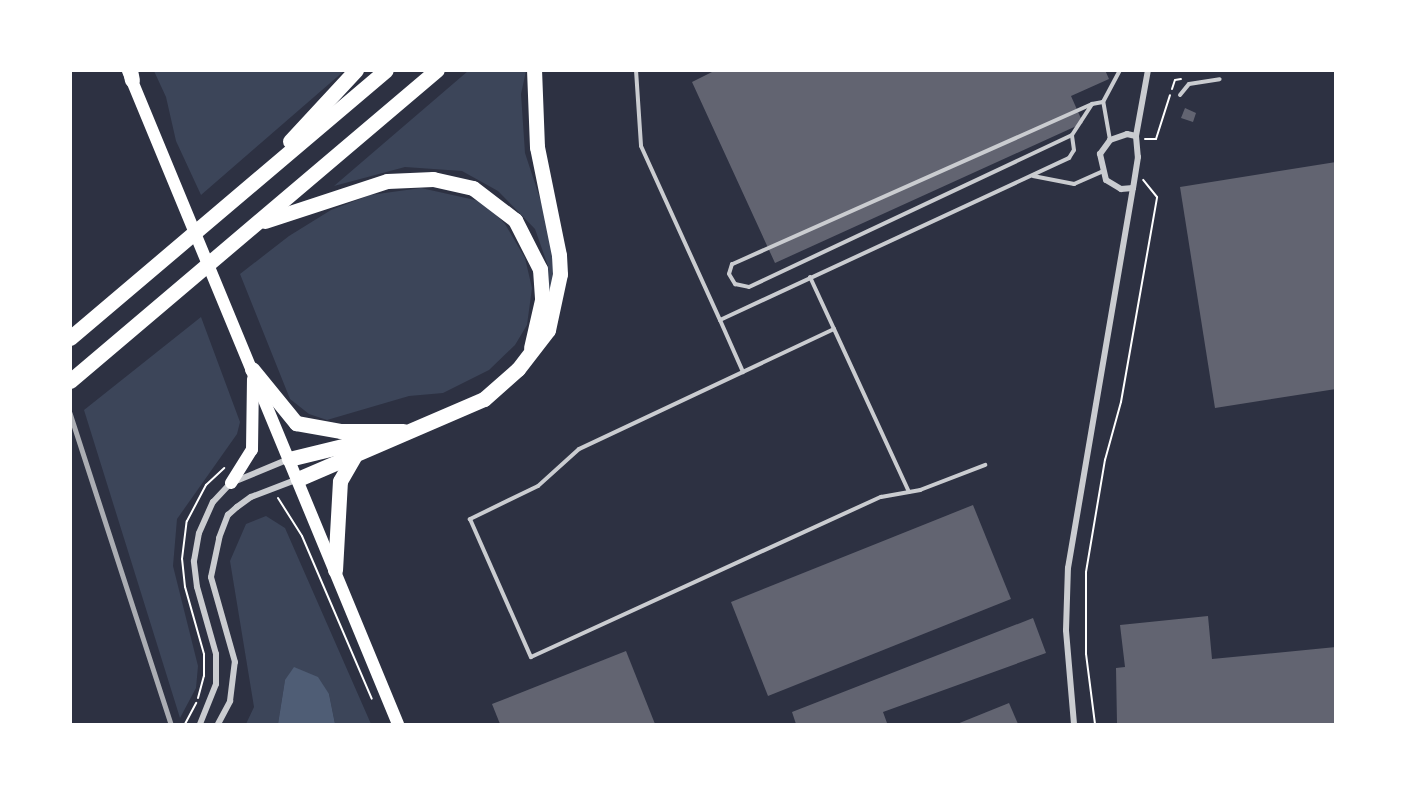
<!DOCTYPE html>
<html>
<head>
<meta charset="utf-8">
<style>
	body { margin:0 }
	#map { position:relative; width:1406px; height:795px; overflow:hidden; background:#2d3142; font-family:Barlow,sans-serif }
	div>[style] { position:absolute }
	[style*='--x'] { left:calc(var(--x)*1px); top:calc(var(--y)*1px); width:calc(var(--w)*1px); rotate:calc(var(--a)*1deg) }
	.green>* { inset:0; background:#3c4559 }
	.water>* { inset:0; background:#4f5d75 }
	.building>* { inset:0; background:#626471 }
	.path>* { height:2px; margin:-1px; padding:0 1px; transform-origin:1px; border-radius:1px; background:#fff }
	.service>* { height:4px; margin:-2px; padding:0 2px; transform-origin:2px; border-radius:2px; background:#caccd0 }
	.minor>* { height:6px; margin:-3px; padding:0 3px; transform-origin:3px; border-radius:3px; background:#caccd0 }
	.secondary>* { height:12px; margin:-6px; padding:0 6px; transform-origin:6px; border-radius:6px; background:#fff }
	.motorway>* { height:15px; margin:-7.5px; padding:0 7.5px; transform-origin:7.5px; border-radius:7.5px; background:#fff }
	.rail>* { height:4.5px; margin:-2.25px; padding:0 2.25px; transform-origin:2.25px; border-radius:2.25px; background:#abadb3 }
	span { translate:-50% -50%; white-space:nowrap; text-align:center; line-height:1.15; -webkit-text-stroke:4.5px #fff; paint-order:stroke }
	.frame { position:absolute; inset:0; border:72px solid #fff; pointer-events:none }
</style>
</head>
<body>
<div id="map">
	<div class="green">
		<div style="clip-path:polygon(154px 71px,344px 71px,201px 195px,176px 141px,166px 97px)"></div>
		<div style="clip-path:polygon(468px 71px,526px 71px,521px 94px,525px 153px,548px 223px,554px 264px,549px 301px,548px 266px,535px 229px,498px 191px,462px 171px,405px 167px,334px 186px)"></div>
		<div style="clip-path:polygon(421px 188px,484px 202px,505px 224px,525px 258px,532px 288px,527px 325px,515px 345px,489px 370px,443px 393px,409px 396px,327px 420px,309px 414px,290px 399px,240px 274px,289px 236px,331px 210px,370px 195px)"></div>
		<div style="clip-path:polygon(201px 317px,240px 422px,237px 434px,177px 519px,173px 566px,198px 666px,196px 688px,180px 718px,84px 410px)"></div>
		<div style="clip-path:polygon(266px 516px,285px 528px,371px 724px,335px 724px,329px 694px,285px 680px,278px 724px,246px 724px,254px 707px,230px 561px,246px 524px)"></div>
	</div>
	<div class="water">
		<div style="clip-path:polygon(294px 667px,318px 677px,329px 694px,335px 724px,278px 724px,285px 680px)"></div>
	</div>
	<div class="building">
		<div style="clip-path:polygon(716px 70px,1105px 70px,1109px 79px,1071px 96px,1083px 123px,775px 263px,692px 82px)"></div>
		<div style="clip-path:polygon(1185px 108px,1196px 113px,1193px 122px,1181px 118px)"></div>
		<div style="clip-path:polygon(1336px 162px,1336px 389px,1215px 408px,1180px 187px)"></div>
		<div style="clip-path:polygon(973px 505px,1011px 599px,768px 696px,731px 602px)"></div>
		<div style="clip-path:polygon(1208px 616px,1212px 659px,1336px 647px,1336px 724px,1117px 724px,1116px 668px,1125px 667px,1120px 625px)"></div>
		<div style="clip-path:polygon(1033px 618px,1046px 653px,883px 712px,887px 723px,882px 724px,796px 724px,792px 712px)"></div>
		<div style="clip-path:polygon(626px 651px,655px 724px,500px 724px,492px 704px)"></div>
		<div style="clip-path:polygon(1009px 703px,1018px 724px,957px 724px)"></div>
	</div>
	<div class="path">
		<div style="--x:1172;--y:89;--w:9;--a:-72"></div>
		<div style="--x:1175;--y:80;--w:6;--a:-9"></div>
		<div style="--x:1145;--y:139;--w:11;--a:0"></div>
		<div style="--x:1156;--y:139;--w:46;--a:-72.3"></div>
		<div style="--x:278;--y:498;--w:45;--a:57.7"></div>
		<div style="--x:302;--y:536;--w:177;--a:66.8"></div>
		<div style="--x:198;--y:698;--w:23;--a:-75"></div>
		<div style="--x:204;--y:676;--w:22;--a:-90"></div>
		<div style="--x:204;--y:654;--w:70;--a:-105.8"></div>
		<div style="--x:185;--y:587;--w:28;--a:-96"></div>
		<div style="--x:182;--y:559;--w:38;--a:-83"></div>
		<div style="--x:187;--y:521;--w:41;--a:-62.2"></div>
		<div style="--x:206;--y:485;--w:25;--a:-43"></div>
		<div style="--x:185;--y:724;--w:24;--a:-62"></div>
		<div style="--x:1095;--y:724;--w:71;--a:-97.3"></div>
		<div style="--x:1086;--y:654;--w:82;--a:-90"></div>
		<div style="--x:1086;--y:572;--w:114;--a:-80.4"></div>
		<div style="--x:1105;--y:460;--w:60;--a:-74.6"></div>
		<div style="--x:1121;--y:402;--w:208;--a:-80"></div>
		<div style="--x:1157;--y:197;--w:22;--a:-129"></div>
	</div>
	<div class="service">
		<div style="--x:636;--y:70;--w:76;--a:86.2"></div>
		<div style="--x:641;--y:146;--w:191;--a:65.6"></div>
		<div style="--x:720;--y:320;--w:385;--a:-24.9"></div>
		<div style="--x:1069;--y:158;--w:9;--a:-58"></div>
		<div style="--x:1074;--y:150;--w:15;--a:-98"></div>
		<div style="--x:1180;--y:95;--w:14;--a:-51"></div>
		<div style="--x:1189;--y:84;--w:31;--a:-9"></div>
		<div style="--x:1092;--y:104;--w:394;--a:156"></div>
		<div style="--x:732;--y:264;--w:10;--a:107"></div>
		<div style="--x:729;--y:274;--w:12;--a:59"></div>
		<div style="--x:735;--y:284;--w:14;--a:12"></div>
		<div style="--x:749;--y:287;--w:357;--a:-25.2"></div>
		<div style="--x:1072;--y:135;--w:37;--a:-57"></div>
		<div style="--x:1092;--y:104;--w:11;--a:-10"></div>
		<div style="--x:1110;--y:140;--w:39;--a:-100"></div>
		<div style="--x:1103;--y:102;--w:36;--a:-62"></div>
		<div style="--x:1033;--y:176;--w:42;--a:11"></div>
		<div style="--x:1074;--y:184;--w:30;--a:-24"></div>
		<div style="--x:810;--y:277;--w:57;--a:65.2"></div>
		<div style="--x:720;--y:320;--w:57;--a:66.1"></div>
		<div style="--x:909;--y:492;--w:179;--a:-114.7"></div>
		<div style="--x:834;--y:329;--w:282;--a:154.8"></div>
		<div style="--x:579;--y:449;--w:55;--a:137.9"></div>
		<div style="--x:538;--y:486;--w:76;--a:154.1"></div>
		<div style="--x:470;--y:519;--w:151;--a:66.2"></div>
		<div style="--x:531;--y:657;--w:385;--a:-24.6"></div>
		<div style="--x:881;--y:497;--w:40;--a:-10"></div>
		<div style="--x:920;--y:490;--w:70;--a:-21"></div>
	</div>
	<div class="minor">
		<div style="--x:1127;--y:134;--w:9;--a:13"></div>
		<div style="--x:1136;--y:136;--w:21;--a:85"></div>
		<div style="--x:1138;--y:157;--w:31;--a:99"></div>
		<div style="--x:1133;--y:188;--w:12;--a:175"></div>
		<div style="--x:1121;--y:189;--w:17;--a:-149"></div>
		<div style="--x:1106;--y:180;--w:27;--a:-103"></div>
		<div style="--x:1100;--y:154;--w:17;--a:-54"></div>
		<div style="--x:1110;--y:140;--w:18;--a:-19"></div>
		<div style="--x:1136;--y:136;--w:67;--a:-79.7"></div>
		<div style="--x:200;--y:724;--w:43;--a:-68.2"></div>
		<div style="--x:216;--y:684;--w:30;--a:-90"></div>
		<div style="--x:216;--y:654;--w:70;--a:-105.8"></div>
		<div style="--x:197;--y:587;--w:26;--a:-97"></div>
		<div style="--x:194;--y:561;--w:28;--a:-80"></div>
		<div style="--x:199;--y:533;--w:34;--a:-66"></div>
		<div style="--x:213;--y:502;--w:26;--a:-47"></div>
		<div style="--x:231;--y:483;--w:63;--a:-22.5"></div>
		<div style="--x:218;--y:724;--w:26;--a:-62"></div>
		<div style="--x:230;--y:701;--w:39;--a:-83"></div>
		<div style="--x:235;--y:662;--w:88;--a:-105.8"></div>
		<div style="--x:211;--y:577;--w:40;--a:-78"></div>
		<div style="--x:219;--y:538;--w:25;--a:-69"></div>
		<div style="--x:228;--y:515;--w:12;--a:-42"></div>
		<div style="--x:237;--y:507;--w:17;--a:-36"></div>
		<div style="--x:251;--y:497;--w:50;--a:-21"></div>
		<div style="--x:1074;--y:724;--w:94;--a:-94.9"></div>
		<div style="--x:1066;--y:630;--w:62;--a:-88.2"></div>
		<div style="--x:1068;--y:568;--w:386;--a:-80.3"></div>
	</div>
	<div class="secondary">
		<div style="--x:128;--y:71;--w:707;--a:67.54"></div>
		<div style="--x:231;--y:483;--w:39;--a:-58"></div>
		<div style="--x:252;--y:450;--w:71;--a:-89.2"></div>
	</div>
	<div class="motorway">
		<div style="--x:130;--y:70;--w:10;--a:79"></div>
		<div style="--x:290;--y:141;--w:97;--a:-47.1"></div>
		<div style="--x:265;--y:221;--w:128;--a:-18.2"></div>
		<div style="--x:387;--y:181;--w:46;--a:-2.5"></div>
		<div style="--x:433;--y:179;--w:41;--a:12.7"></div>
		<div style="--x:473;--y:188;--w:53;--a:37.3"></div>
		<div style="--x:515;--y:220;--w:55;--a:63"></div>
		<div style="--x:540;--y:269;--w:31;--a:86"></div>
		<div style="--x:542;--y:300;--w:49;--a:102.9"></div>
		<div style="--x:70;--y:338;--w:414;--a:-40.3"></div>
		<div style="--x:252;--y:369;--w:70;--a:50.8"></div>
		<div style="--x:296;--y:423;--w:46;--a:10.1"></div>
		<div style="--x:341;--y:431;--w:62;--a:0"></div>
		<div style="--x:70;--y:381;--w:481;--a:-40.3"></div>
		<div style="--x:289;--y:459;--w:93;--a:-13.7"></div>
		<div style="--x:298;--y:479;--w:202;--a:-23.3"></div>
		<div style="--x:484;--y:399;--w:45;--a:-41.4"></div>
		<div style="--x:518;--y:369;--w:49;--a:-52.4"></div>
		<div style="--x:548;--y:330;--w:57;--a:-77.9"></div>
		<div style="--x:560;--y:274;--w:19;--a:-93"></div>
		<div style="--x:559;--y:255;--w:110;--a:-101.5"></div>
		<div style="--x:537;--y:147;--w:77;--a:-92.2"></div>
		<div style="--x:335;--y:570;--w:89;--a:-86.8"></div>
		<div style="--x:340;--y:481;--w:28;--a:-60"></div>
	</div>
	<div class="rail">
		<div style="--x:70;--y:413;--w:327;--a:72"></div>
	</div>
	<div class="frame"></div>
</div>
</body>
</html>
